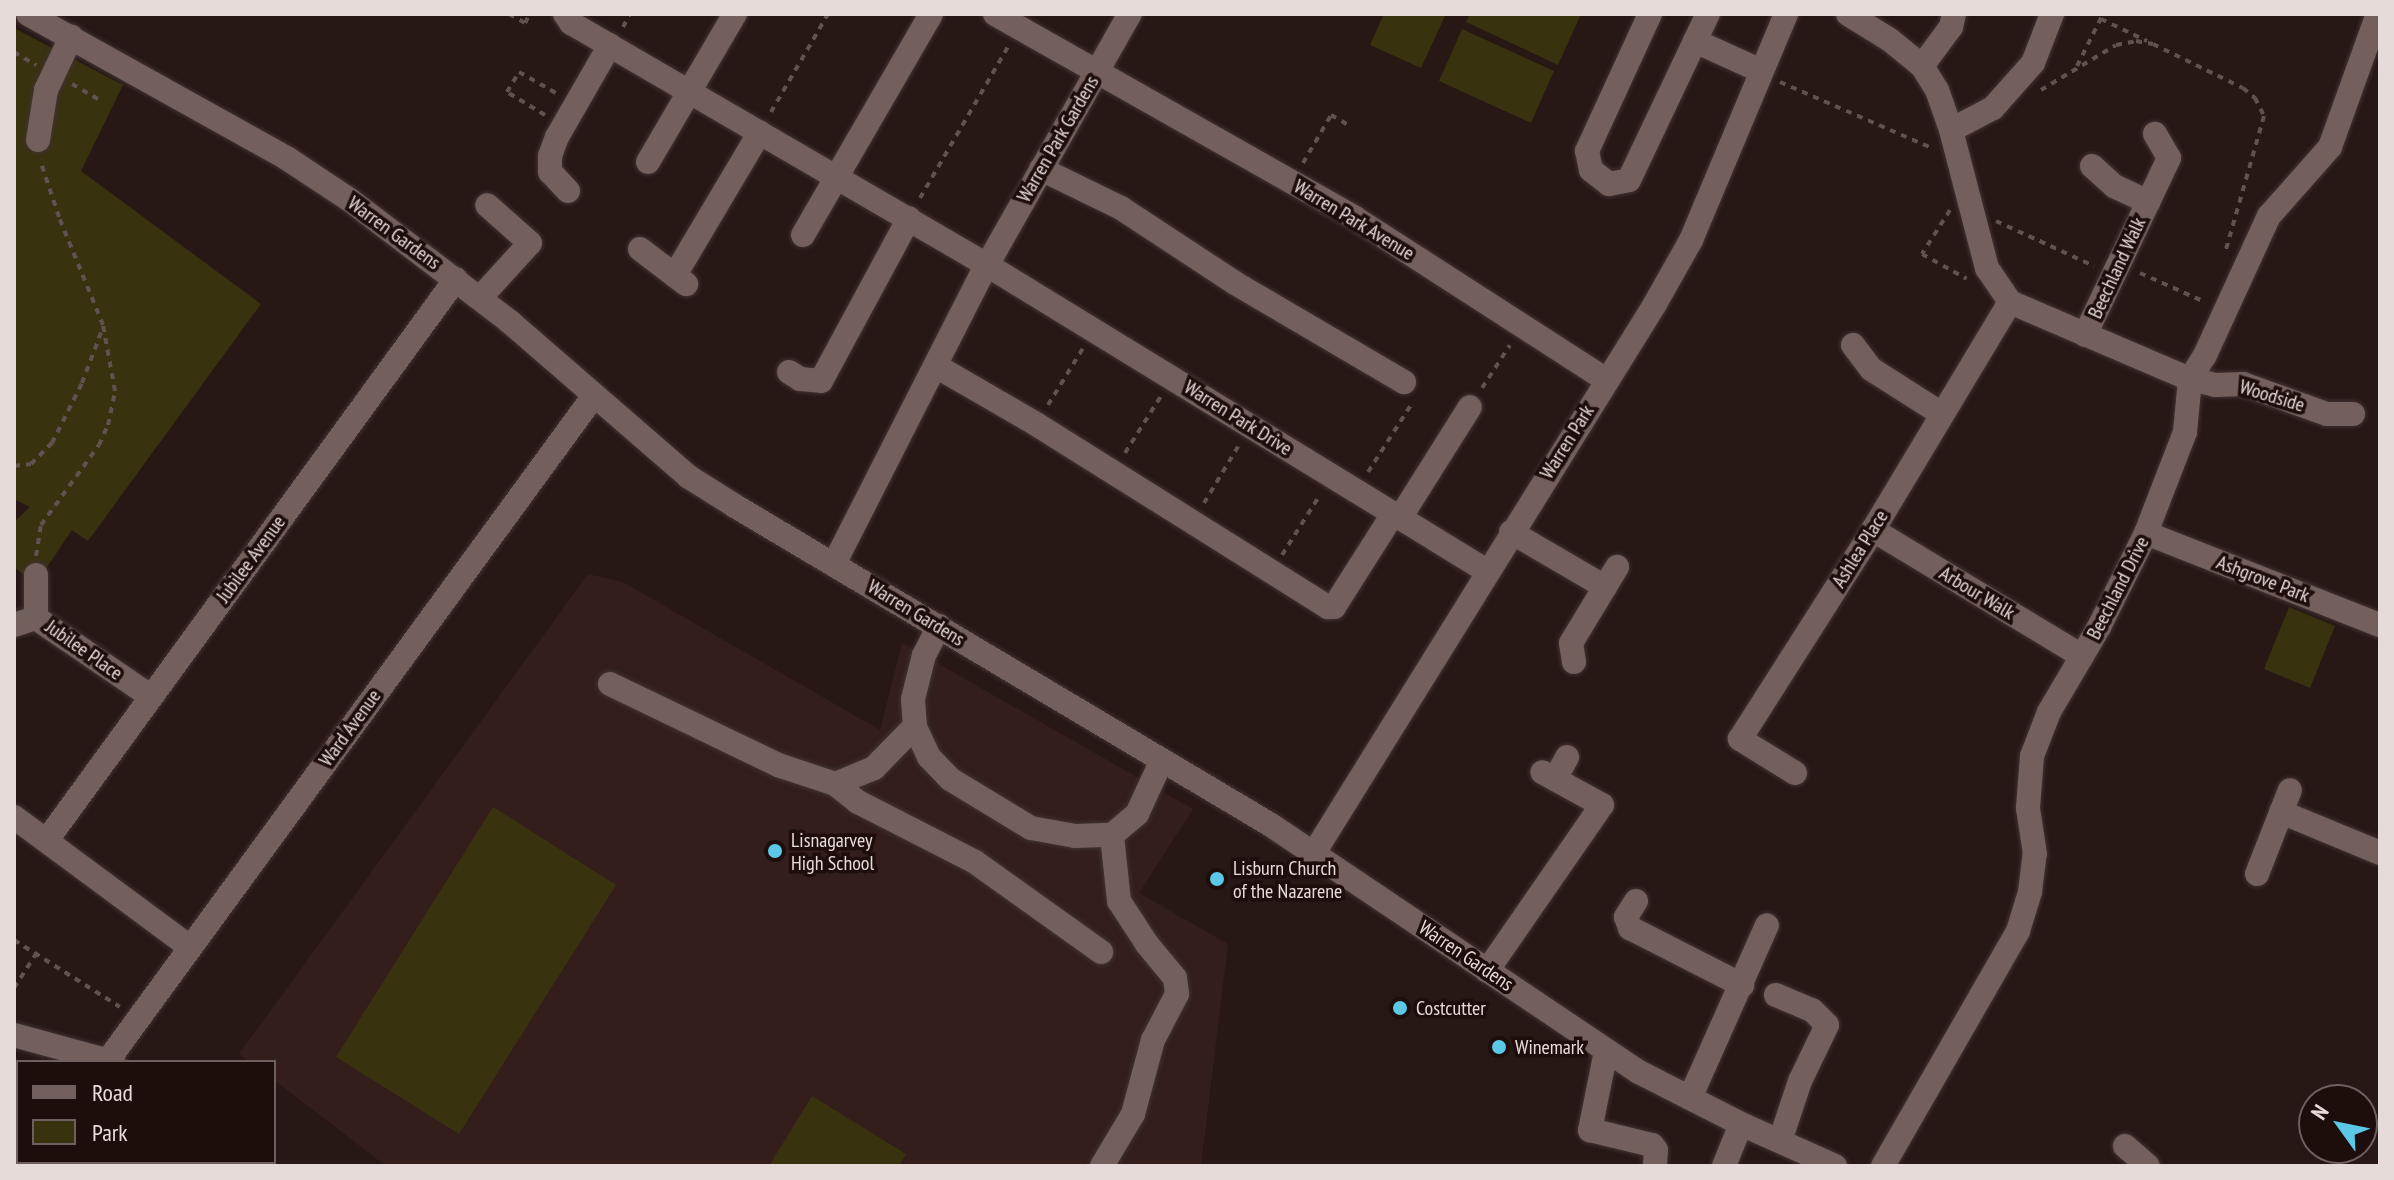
<!DOCTYPE html>
<html>
<head>
<meta charset="utf-8">
<style>
	body { margin:0 }
	#map { position:relative; width:2394px; height:1180px; overflow:hidden; background:#271715; font-family:"PT Sans Narrow",sans-serif }
	div>[style] { position:absolute }
	[style*='--x'] { left:calc(var(--x)*1px); top:calc(var(--y)*1px); width:calc(var(--w)*1px); rotate:calc(var(--a)*1deg) }
	.built>* { inset:0; background:#341e1b }
	.green>* { inset:0; background:#39320f }
	.path>* { height:4px; margin-top:-2px; transform-origin:0; background:repeating-linear-gradient(90deg,#615250 0 6px,transparent 0 12px) }
	.roads { filter:drop-shadow(0 0 2px #3f3332) drop-shadow(0 0 2px #3f3332) }
	.minor>* { height:24px; margin:-12px; padding:0 12px; transform-origin:12px; border-radius:12px; background:#73605c }
	.dots>* { width:22px; height:22px; translate:-50% -50%; box-sizing:border-box; border:4px solid #1d0e0c; border-radius:50% }
	span { translate:-50% -50%; white-space:nowrap; text-align:center; line-height:1.15; -webkit-text-stroke:7px #1d0e0c; paint-order:stroke }
	.street-label { font-size:20px; color:#e7dbd9 }
	.poi-label { font-size:20px; color:#e7dbd9 }
	.left { translate:0 -50%; text-align:left }
	.frame { position:absolute; inset:0; border:16px solid #e7dbd9; pointer-events:none }
	.legend { position:absolute; left:16px; top:1060px; width:260px; height:104px; box-sizing:border-box; background:#1d0e0c; border:2px solid #6e605e; margin:0; padding:10px 14px; list-style:none; font-size:24px; color:#e7dbd9 }
	.legend li { display:flex; align-items:center; gap:16px; height:40px }
	.legend b { width:40px; border:2px solid #6e605e }
	.north { position:absolute; left:2298px; top:1084px; width:80px; height:80px; box-sizing:border-box; background:#1d0e0c; border:2px solid #6e605e; border-radius:50%; rotate:303deg; font-size:22px; font-weight:700; line-height:32px; text-align:center; color:#e7dbd9 }
	.north::after { content:''; display:block; margin:auto; width:28px; height:36px; background:#5bc8e7; clip-path:polygon(50% 0,100% 100%,50% 72%,0 100%) }
</style>
</head>
<body>
<div id="map">
	<div class="built">
		<div style="clip-path:polygon(588px 574px,623px 582px,880px 730px,902px 643px,1193px 809px,1139px 893px,1228px 944px,1201px 1166px,386px 1166px,274px 1080px,274px 1062px,250px 1062px,239px 1054px)"></div>
	</div>
	<div class="green">
		<div style="clip-path:polygon(1384px 14px,1446px 14px,1421px 68px,1370px 45px)"></div>
		<div style="clip-path:polygon(1470px 14px,1581px 14px,1558px 65px,1466px 22px)"></div>
		<div style="clip-path:polygon(14px 28px,123px 85px,81px 171px,261px 304px,88px 541px,72px 530px,43px 573px,27px 577px,14px 567px,14px 522px,30px 507px,14px 499px)"></div>
		<div style="clip-path:polygon(1462px 29px,1554px 71px,1531px 123px,1439px 81px)"></div>
		<div style="clip-path:polygon(2289px 607px,2335px 626px,2310px 688px,2264px 669px)"></div>
		<div style="clip-path:polygon(493px 807px,616px 885px,459px 1134px,336px 1057px)"></div>
		<div style="clip-path:polygon(812px 1096px,906px 1154px,899px 1166px,769px 1166px)"></div>
	</div>
	<div class="path">
		<div style="--x:509;--y:14;--w:18;--a:29"></div>
		<div style="--x:525;--y:23;--w:10;--a:-61"></div>
		<div style="--x:2101;--y:19;--w:51;--a:25.6"></div>
		<div style="--x:623;--y:27;--w:15;--a:-62"></div>
		<div style="--x:14;--y:52;--w:26;--a:31"></div>
		<div style="--x:2077;--y:66;--w:58;--a:-63.4"></div>
		<div style="--x:1780;--y:82;--w:168;--a:23.5"></div>
		<div style="--x:72;--y:84;--w:34;--a:30"></div>
		<div style="--x:2041;--y:90;--w:87;--a:-31"></div>
		<div style="--x:2116;--y:45;--w:20;--a:-11"></div>
		<div style="--x:2136;--y:41;--w:17;--a:10"></div>
		<div style="--x:2153;--y:44;--w:100;--a:26.1"></div>
		<div style="--x:2243;--y:88;--w:16;--a:40"></div>
		<div style="--x:2255;--y:98;--w:20;--a:63"></div>
		<div style="--x:2264;--y:116;--w:142;--a:105.9"></div>
		<div style="--x:771;--y:112;--w:113;--a:-59.8"></div>
		<div style="--x:545;--y:115;--w:44;--a:-148.8"></div>
		<div style="--x:507;--y:92;--w:23;--a:-59"></div>
		<div style="--x:519;--y:72;--w:43;--a:29.6"></div>
		<div style="--x:1303;--y:163;--w:56;--a:-59.7"></div>
		<div style="--x:1331;--y:115;--w:22;--a:30"></div>
		<div style="--x:920;--y:198;--w:175;--a:-59.8"></div>
		<div style="--x:1950;--y:210;--w:52;--a:122.5"></div>
		<div style="--x:1922;--y:254;--w:51;--a:29.1"></div>
		<div style="--x:1996;--y:221;--w:108;--a:24.7"></div>
		<div style="--x:2140;--y:273;--w:69;--a:24"></div>
		<div style="--x:1482;--y:388;--w:51;--a:-56.9"></div>
		<div style="--x:1048;--y:405;--w:67;--a:-58.4"></div>
		<div style="--x:1125;--y:453;--w:67;--a:-57.7"></div>
		<div style="--x:14;--y:466;--w:17;--a:-7"></div>
		<div style="--x:31;--y:464;--w:30;--a:-45"></div>
		<div style="--x:52;--y:443;--w:67;--a:-63.4"></div>
		<div style="--x:82;--y:383;--w:60;--a:-69.4"></div>
		<div style="--x:1368;--y:472;--w:83;--a:-57.3"></div>
		<div style="--x:1204;--y:503;--w:68;--a:-58.9"></div>
		<div style="--x:1282;--y:555;--w:71;--a:-57.7"></div>
		<div style="--x:36;--y:556;--w:31;--a:-81"></div>
		<div style="--x:41;--y:525;--w:99;--a:-54.1"></div>
		<div style="--x:99;--y:445;--w:22;--a:-66"></div>
		<div style="--x:108;--y:425;--w:35;--a:-78"></div>
		<div style="--x:115;--y:391;--w:67;--a:-100.3"></div>
		<div style="--x:103;--y:325;--w:117;--a:-112.2"></div>
		<div style="--x:59;--y:217;--w:60;--a:-108.4"></div>
		<div style="--x:14;--y:940;--w:125;--a:32.3"></div>
		<div style="--x:14;--y:988;--w:40;--a:-57.1"></div>
		<div style="--x:14;--y:1127;--w:4;--a:0"></div>
	</div>
	<div class="roads">
		<div class="minor">
			<div style="--x:28;--y:14;--w:298;--a:29.1"></div>
			<div style="--x:288;--y:159;--w:74;--a:33.5"></div>
			<div style="--x:350;--y:200;--w:201;--a:37.3"></div>
			<div style="--x:510;--y:322;--w:237;--a:40.9"></div>
			<div style="--x:689;--y:477;--w:54;--a:32.2"></div>
			<div style="--x:735;--y:506;--w:624;--a:30.76"></div>
			<div style="--x:1271;--y:825;--w:443;--a:33.9"></div>
			<div style="--x:1639;--y:1072;--w:114;--a:27"></div>
			<div style="--x:1741;--y:1124;--w:103;--a:24.1"></div>
			<div style="--x:565;--y:14;--w:11;--a:56"></div>
			<div style="--x:571;--y:23;--w:481;--a:30.2"></div>
			<div style="--x:987;--y:265;--w:586;--a:31.47"></div>
			<div style="--x:995;--y:14;--w:414;--a:29.5"></div>
			<div style="--x:1355;--y:218;--w:297;--a:32.8"></div>
			<div style="--x:1650;--y:14;--w:151;--a:114.7"></div>
			<div style="--x:1587;--y:151;--w:19;--a:78"></div>
			<div style="--x:1591;--y:170;--w:23;--a:38"></div>
			<div style="--x:1609;--y:184;--w:20;--a:-11"></div>
			<div style="--x:1629;--y:180;--w:184;--a:-64.6"></div>
			<div style="--x:1848;--y:14;--w:49;--a:31.8"></div>
			<div style="--x:1890;--y:40;--w:41;--a:39.1"></div>
			<div style="--x:1922;--y:66;--w:28;--a:58"></div>
			<div style="--x:1937;--y:90;--w:42;--a:70.7"></div>
			<div style="--x:1951;--y:130;--w:143;--a:75.4"></div>
			<div style="--x:1987;--y:268;--w:41;--a:55.9"></div>
			<div style="--x:2010;--y:302;--w:196;--a:23.2"></div>
			<div style="--x:2190;--y:379;--w:26;--a:13"></div>
			<div style="--x:2215;--y:385;--w:28;--a:-2"></div>
			<div style="--x:2243;--y:384;--w:89;--a:19.7"></div>
			<div style="--x:2327;--y:414;--w:26;--a:0"></div>
			<div style="--x:1695;--y:41;--w:72;--a:24.4"></div>
			<div style="--x:1922;--y:66;--w:49;--a:-53.4"></div>
			<div style="--x:1951;--y:27;--w:13;--a:-77"></div>
			<div style="--x:1951;--y:130;--w:47;--a:-27.6"></div>
			<div style="--x:1993;--y:108;--w:60;--a:-48.4"></div>
			<div style="--x:2033;--y:63;--w:53;--a:-68.8"></div>
			<div style="--x:38;--y:140;--w:51;--a:-80.9"></div>
			<div style="--x:46;--y:90;--w:59;--a:-64.7"></div>
			<div style="--x:648;--y:162;--w:172;--a:-59.6"></div>
			<div style="--x:2092;--y:166;--w:30;--a:42"></div>
			<div style="--x:2114;--y:186;--w:38;--a:25"></div>
			<div style="--x:1041;--y:169;--w:89;--a:26"></div>
			<div style="--x:1121;--y:208;--w:136;--a:33.3"></div>
			<div style="--x:1235;--y:283;--w:196;--a:30.4"></div>
			<div style="--x:568;--y:191;--w:26;--a:-133"></div>
			<div style="--x:550;--y:172;--w:16;--a:-90"></div>
			<div style="--x:550;--y:156;--w:20;--a:-70"></div>
			<div style="--x:557;--y:137;--w:106;--a:-60.1"></div>
			<div style="--x:803;--y:235;--w:255;--a:-59.9"></div>
			<div style="--x:640;--y:249;--w:58;--a:37.3"></div>
			<div style="--x:675;--y:275;--w:166;--a:-59.3"></div>
			<div style="--x:480;--y:298;--w:74;--a:-47.7"></div>
			<div style="--x:530;--y:243;--w:57;--a:-138.5"></div>
			<div style="--x:2085;--y:335;--w:196;--a:-64.6"></div>
			<div style="--x:2169;--y:158;--w:28;--a:-120"></div>
			<div style="--x:1853;--y:345;--w:30;--a:53"></div>
			<div style="--x:1871;--y:369;--w:84;--a:32.4"></div>
			<div style="--x:936;--y:366;--w:116;--a:30.1"></div>
			<div style="--x:1036;--y:424;--w:345;--a:32.1"></div>
			<div style="--x:1328;--y:607;--w:6;--a:0"></div>
			<div style="--x:1334;--y:607;--w:110;--a:-57.6"></div>
			<div style="--x:789;--y:372;--w:13;--a:32"></div>
			<div style="--x:800;--y:379;--w:21;--a:5"></div>
			<div style="--x:821;--y:381;--w:185;--a:-61.6"></div>
			<div style="--x:1400;--y:518;--w:131;--a:-57.8"></div>
			<div style="--x:1873;--y:530;--w:244;--a:31.1"></div>
			<div style="--x:1511;--y:532;--w:109;--a:30.3"></div>
			<div style="--x:2146;--y:533;--w:251;--a:21.5"></div>
			<div style="--x:834;--y:564;--w:326;--a:-63"></div>
			<div style="--x:982;--y:274;--w:299;--a:-60.4"></div>
			<div style="--x:36;--y:575;--w:43;--a:90"></div>
			<div style="--x:14;--y:625;--w:23;--a:-18"></div>
			<div style="--x:36;--y:618;--w:138;--a:34.4"></div>
			<div style="--x:939;--y:626;--w:33;--a:117"></div>
			<div style="--x:924;--y:655;--w:45;--a:104"></div>
			<div style="--x:913;--y:699;--w:28;--a:86"></div>
			<div style="--x:915;--y:727;--w:33;--a:65"></div>
			<div style="--x:929;--y:757;--w:30;--a:46"></div>
			<div style="--x:950;--y:779;--w:95;--a:31.2"></div>
			<div style="--x:1031;--y:828;--w:45;--a:10.3"></div>
			<div style="--x:1075;--y:836;--w:37;--a:-2"></div>
			<div style="--x:1112;--y:835;--w:33;--a:-40"></div>
			<div style="--x:1137;--y:814;--w:57;--a:-65.2"></div>
			<div style="--x:1574;--y:662;--w:19;--a:-99"></div>
			<div style="--x:1571;--y:643;--w:89;--a:-58.8"></div>
			<div style="--x:610;--y:684;--w:187;--a:25.7"></div>
			<div style="--x:778;--y:765;--w:60;--a:18.4"></div>
			<div style="--x:835;--y:784;--w:42;--a:-22.3"></div>
			<div style="--x:874;--y:768;--w:59;--a:-45.7"></div>
			<div style="--x:1795;--y:773;--w:65;--a:-148.3"></div>
			<div style="--x:1740;--y:739;--w:248;--a:-57.5"></div>
			<div style="--x:1873;--y:530;--w:266;--a:-59"></div>
			<div style="--x:1555;--y:779;--w:25;--a:-61"></div>
			<div style="--x:835;--y:784;--w:29;--a:38"></div>
			<div style="--x:858;--y:802;--w:131;--a:27.1"></div>
			<div style="--x:975;--y:862;--w:155;--a:35.5"></div>
			<div style="--x:2281;--y:812;--w:107;--a:22.5"></div>
			<div style="--x:14;--y:817;--w:219;--a:36.5"></div>
			<div style="--x:47;--y:840;--w:694;--a:-53.91"></div>
			<div style="--x:1314;--y:853;--w:646;--a:-58.15"></div>
			<div style="--x:1655;--y:304;--w:73;--a:-60.6"></div>
			<div style="--x:1691;--y:240;--w:245;--a:-67.2"></div>
			<div style="--x:2257;--y:874;--w:90;--a:-68.6"></div>
			<div style="--x:1636;--y:901;--w:19;--a:122"></div>
			<div style="--x:1626;--y:917;--w:12;--a:70"></div>
			<div style="--x:1630;--y:928;--w:126;--a:27"></div>
			<div style="--x:1487;--y:971;--w:202;--a:-55.3"></div>
			<div style="--x:1602;--y:805;--w:68;--a:-151.2"></div>
			<div style="--x:1776;--y:995;--w:39;--a:23"></div>
			<div style="--x:1812;--y:1010;--w:21;--a:45"></div>
			<div style="--x:1827;--y:1025;--w:62;--a:115.7"></div>
			<div style="--x:1800;--y:1081;--w:63;--a:108.4"></div>
			<div style="--x:14;--y:1035;--w:103;--a:15.3"></div>
			<div style="--x:1606;--y:1051;--w:81;--a:101.4"></div>
			<div style="--x:1590;--y:1130;--w:64;--a:13.6"></div>
			<div style="--x:1652;--y:1145;--w:6;--a:51"></div>
			<div style="--x:1656;--y:1150;--w:16;--a:94"></div>
			<div style="--x:109;--y:1059;--w:820;--a:-53.83"></div>
			<div style="--x:1690;--y:1098;--w:189;--a:-66"></div>
			<div style="--x:2125;--y:1146;--w:30;--a:41"></div>
			<div style="--x:26;--y:1162;--w:4;--a:90"></div>
			<div style="--x:247;--y:1162;--w:6;--a:39"></div>
			<div style="--x:175;--y:1166;--w:4;--a:-63"></div>
			<div style="--x:1102;--y:1166;--w:61;--a:-59.2"></div>
			<div style="--x:1133;--y:1114;--w:77;--a:-74.9"></div>
			<div style="--x:1153;--y:1040;--w:52;--a:-62.4"></div>
			<div style="--x:1177;--y:994;--w:16;--a:-97"></div>
			<div style="--x:1175;--y:978;--w:44;--a:-129.5"></div>
			<div style="--x:1147;--y:944;--w:51;--a:-123.1"></div>
			<div style="--x:1119;--y:901;--w:66;--a:-96.1"></div>
			<div style="--x:1724;--y:1166;--w:45;--a:-68"></div>
			<div style="--x:1883;--y:1166;--w:271;--a:-60.1"></div>
			<div style="--x:2018;--y:931;--w:41;--a:-72.9"></div>
			<div style="--x:2030;--y:892;--w:38;--a:-83"></div>
			<div style="--x:2035;--y:854;--w:47;--a:-98.7"></div>
			<div style="--x:2028;--y:808;--w:52;--a:-85.6"></div>
			<div style="--x:2032;--y:756;--w:47;--a:-68.9"></div>
			<div style="--x:2049;--y:712;--w:99;--a:-59.5"></div>
			<div style="--x:2099;--y:627;--w:105;--a:-63.4"></div>
			<div style="--x:2146;--y:533;--w:108;--a:-68.9"></div>
			<div style="--x:2185;--y:432;--w:53;--a:-84.6"></div>
			<div style="--x:2190;--y:379;--w:28;--a:-58"></div>
			<div style="--x:2205;--y:355;--w:153;--a:-65.3"></div>
			<div style="--x:2269;--y:216;--w:92;--a:-48.5"></div>
			<div style="--x:2330;--y:147;--w:141;--a:-70.2"></div>
		</div>
	</div>
	<div class="dots">
		<div style="left:775px;top:851px;background:#5bc8e7"></div>
		<div style="left:1217px;top:879px;background:#5bc8e7"></div>
		<div style="left:1400px;top:1008px;background:#5bc8e7"></div>
		<div style="left:1499px;top:1047px;background:#5bc8e7"></div>
	</div>
	<div class="street-label">
		<span style="left:1058px;top:139px;rotate:-60deg">Warren Park Gardens</span>
		<span style="left:1354px;top:220px;rotate:31deg">Warren Park Avenue</span>
		<span style="left:394px;top:233px;rotate:36deg">Warren Gardens</span>
		<span style="left:2117px;top:268px;rotate:-65deg">Beechland Walk</span>
		<span style="left:2272px;top:396px;rotate:17deg">Woodside</span>
		<span style="left:1238px;top:418px;rotate:32deg">Warren Park Drive</span>
		<span style="left:1567px;top:442px;rotate:-58deg">Warren Park</span>
		<span style="left:1860px;top:549px;rotate:-58deg">Ashlea Place</span>
		<span style="left:251px;top:559px;rotate:-54deg">Jubilee Avenue</span>
		<span style="left:2263px;top:579px;rotate:21deg">Ashgrove Park</span>
		<span style="left:2118px;top:588px;rotate:-63deg">Beechland Drive</span>
		<span style="left:1977px;top:593px;rotate:31deg">Arbour Walk</span>
		<span style="left:916px;top:613px;rotate:31deg">Warren Gardens</span>
		<span style="left:84px;top:650px;rotate:35deg">Jubilee Place</span>
		<span style="left:350px;top:728px;rotate:-54deg">Ward Avenue</span>
		<span style="left:1466px;top:956px;rotate:34deg">Warren Gardens</span>
	</div>
	<div class="poi-label">
		<span class="left" style="left:791px;top:852px">Lisnagarvey<br>High School</span>
		<span class="left" style="left:1233px;top:880px">Lisburn Church<br>of the Nazarene</span>
		<span class="left" style="left:1416px;top:1008px">Costcutter</span>
		<span class="left" style="left:1515px;top:1047px">Winemark</span>
	</div>
	<div class="frame"></div>
	<ul class="legend">
	<li><b style="height:10px;background:#73605c"></b>Road</li>
	<li><b style="height:22px;background:#39320f"></b>Park</li>
	</ul>
	<div class="north">N</div>
</div>
</body>
</html>
